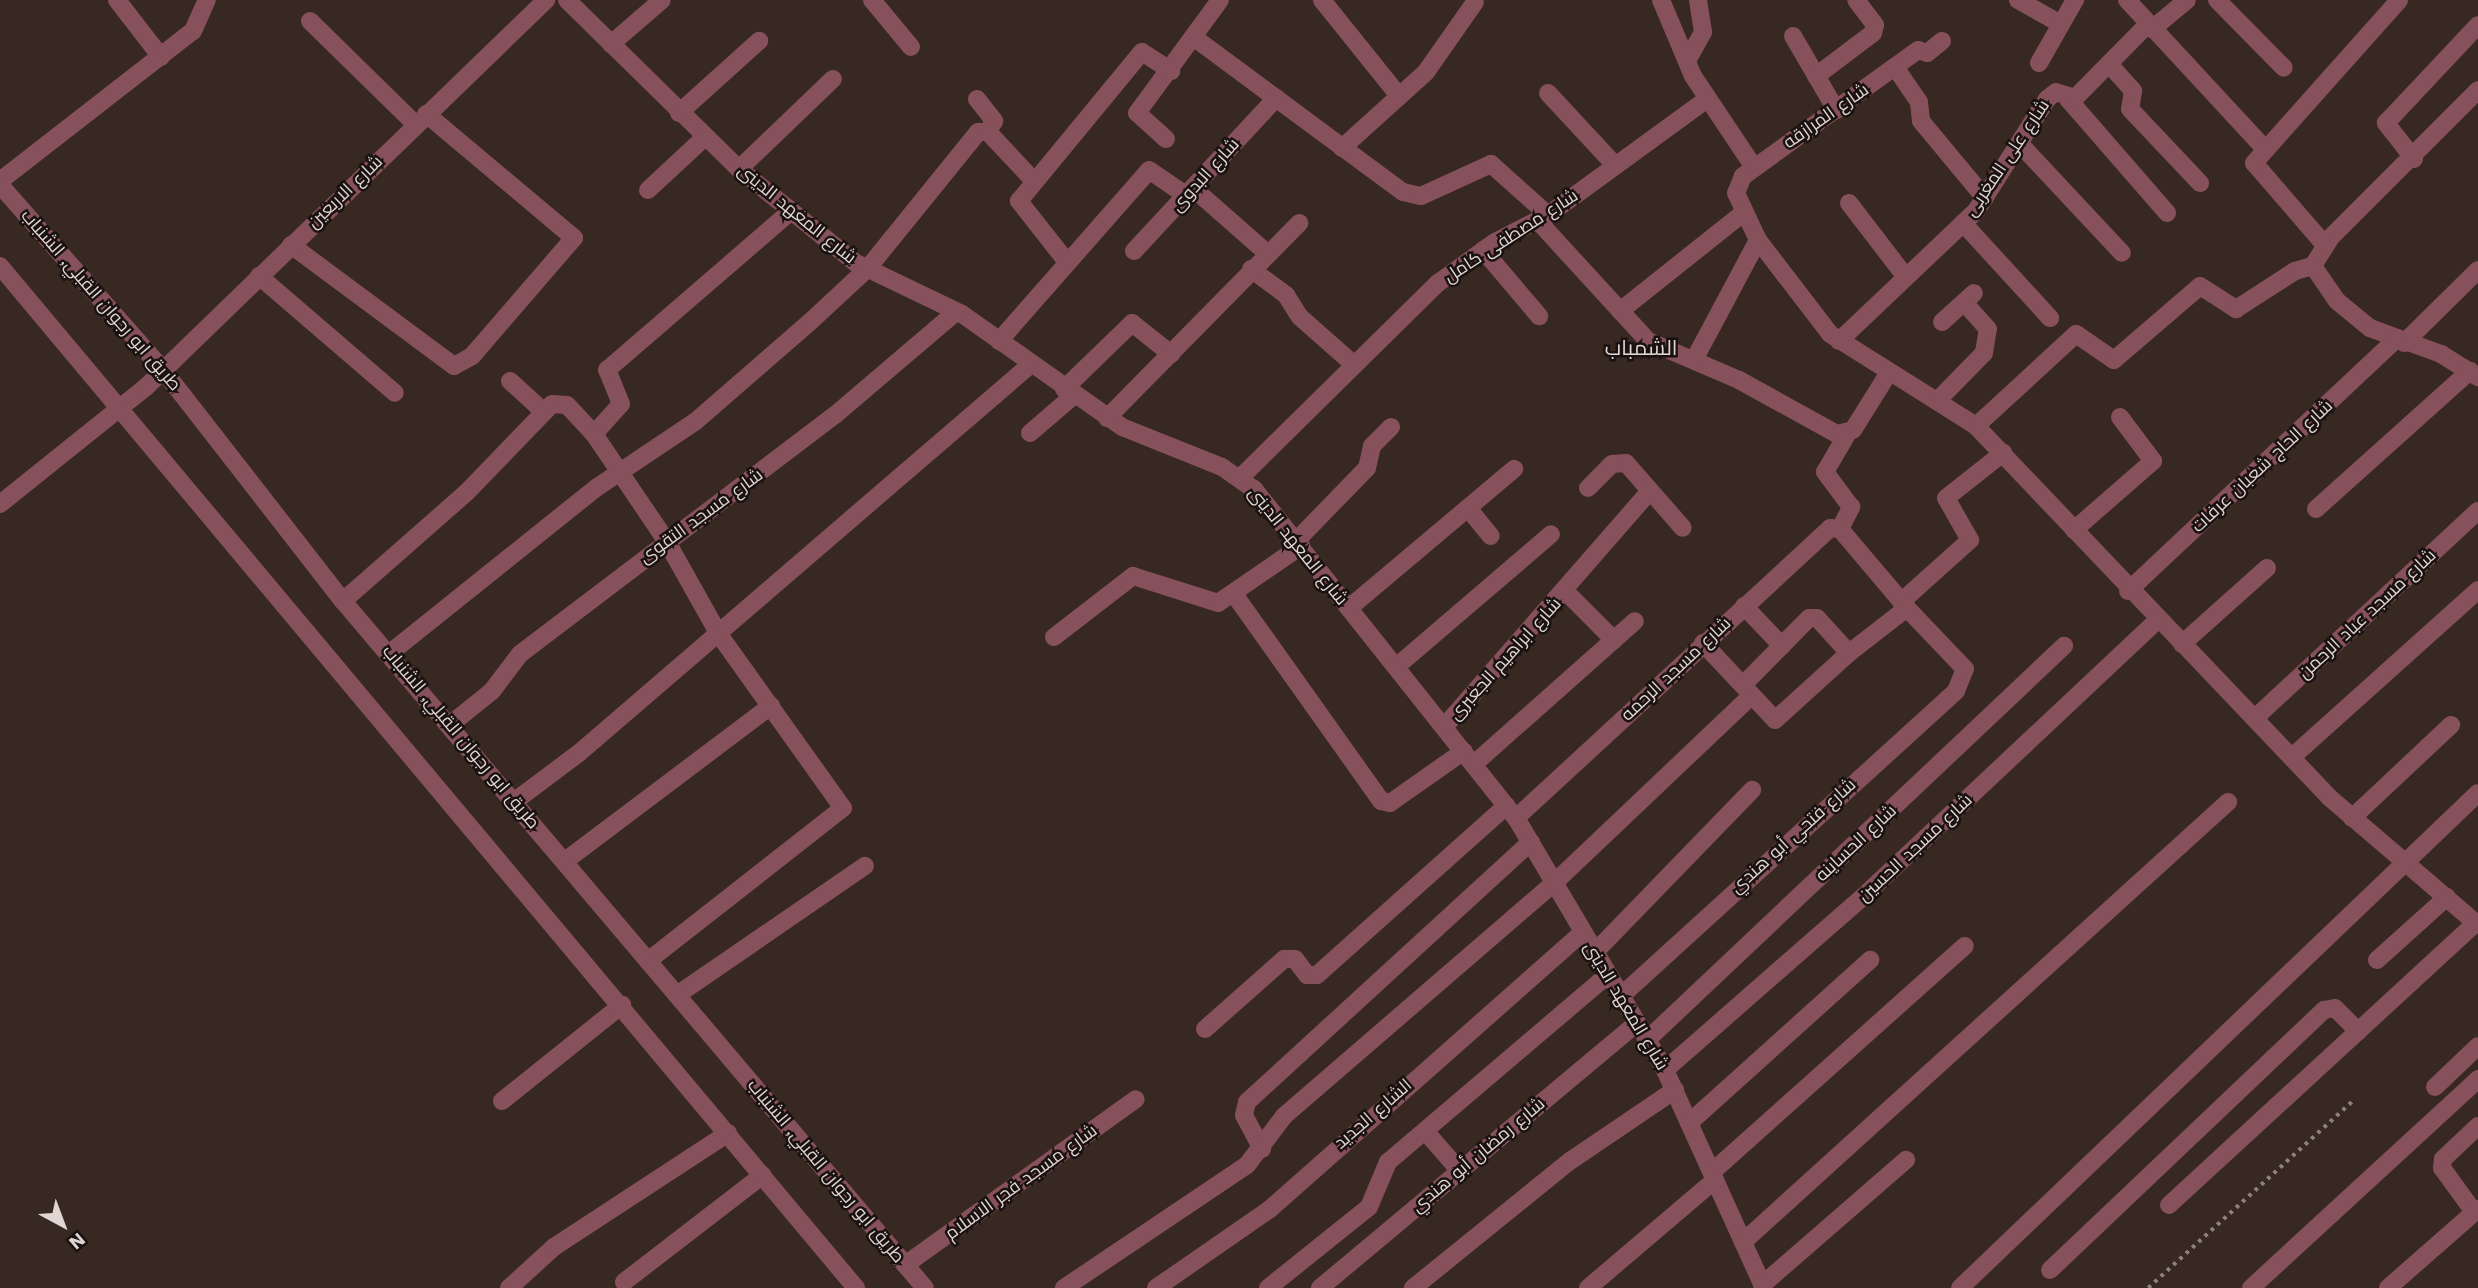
<!DOCTYPE html>
<html>
<head>
<meta charset="utf-8">
<style>
	body { margin:0 }
	#map { position:relative; width:2478px; height:1288px; overflow:hidden; background:#382822; font-family:"Work Sans",Cairo,sans-serif }
	div>[style] { position:absolute }
	[style*='--x'] { left:calc(var(--x)*1px); top:calc(var(--y)*1px); width:calc(var(--w)*1px); rotate:calc(var(--a)*1deg) }
	.path>* { height:3.5px; margin-top:-1.75px; transform-origin:0; background:repeating-linear-gradient(90deg,#8d807b 0 3.5px,transparent 0 8.5px) }
	.minor>* { height:18px; margin:-9px; padding:0 9px; transform-origin:9px; border-radius:9px; background:#86515a }
	.tertiary>* { height:18px; margin:-9px; padding:0 9px; transform-origin:9px; border-radius:9px; background:#86515a }
	span { translate:-50% -50%; white-space:nowrap; text-align:center; line-height:1.15; -webkit-text-stroke:5px #1a1210; paint-order:stroke }
	.street-label { font-size:18px; color:#e0d6d2 }
	.quarter-label { font-size:21px; color:#e0d6d2 }
	.north { position:absolute; left:28px; top:1190px; width:70px; height:70px; -webkit-text-stroke:5px #1a1210; paint-order:stroke; rotate:139deg; font-size:19px; font-weight:700; line-height:28px; text-align:center; color:#e0d6d2 }
	.north::after { content:''; display:block; margin:auto; width:24px; height:32px; background:#e0d6d2; clip-path:polygon(50% 0,100% 100%,50% 72%,0 100%) }
</style>
</head>
<body>
<div id="map">
	<div class="path">
		<div style="--x:2148;--y:1288;--w:276;--a:-42.4"></div>
	</div>
	<div class="minor">
		<div style="--x:117;--y:0;--w:72;--a:52.3"></div>
		<div style="--x:567;--y:0;--w:241;--a:44.5"></div>
		<div style="--x:739;--y:169;--w:150;--a:38.8"></div>
		<div style="--x:856;--y:263;--w:118;--a:25.7"></div>
		<div style="--x:962;--y:314;--w:196;--a:35.2"></div>
		<div style="--x:1122;--y:427;--w:108;--a:21.8"></div>
		<div style="--x:1222;--y:467;--w:39;--a:35"></div>
		<div style="--x:1254;--y:489;--w:421;--a:51.5"></div>
		<div style="--x:1516;--y:818;--w:293;--a:59.4"></div>
		<div style="--x:1665;--y:1070;--w:239;--a:65.6"></div>
		<div style="--x:872;--y:0;--w:61;--a:50.3"></div>
		<div style="--x:1322;--y:0;--w:123;--a:51.3"></div>
		<div style="--x:1661;--y:0;--w:82;--a:67.2"></div>
		<div style="--x:1693;--y:76;--w:108;--a:56.3"></div>
		<div style="--x:2018;--y:0;--w:47;--a:29.3"></div>
		<div style="--x:2127;--y:0;--w:203;--a:47.2"></div>
		<div style="--x:2217;--y:0;--w:95;--a:45.4"></div>
		<div style="--x:310;--y:21;--w:147;--a:44.4"></div>
		<div style="--x:2152;--y:29;--w:45;--a:-39.6"></div>
		<div style="--x:1793;--y:36;--w:86;--a:59.8"></div>
		<div style="--x:1196;--y:39;--w:257;--a:36.5"></div>
		<div style="--x:1403;--y:192;--w:18;--a:13"></div>
		<div style="--x:1421;--y:196;--w:77;--a:-24.6"></div>
		<div style="--x:1491;--y:164;--w:76;--a:41.8"></div>
		<div style="--x:1942;--y:41;--w:19;--a:141"></div>
		<div style="--x:1927;--y:53;--w:9;--a:-162"></div>
		<div style="--x:1918;--y:50;--w:216;--a:144.2"></div>
		<div style="--x:1743;--y:176;--w:18;--a:112"></div>
		<div style="--x:1736;--y:193;--w:52;--a:64.9"></div>
		<div style="--x:1758;--y:240;--w:118;--a:52.5"></div>
		<div style="--x:1830;--y:334;--w:173;--a:32.2"></div>
		<div style="--x:1976;--y:426;--w:514;--a:46.42"></div>
		<div style="--x:2330;--y:798;--w:195;--a:40.6"></div>
		<div style="--x:611;--y:44;--w:67;--a:-40.8"></div>
		<div style="--x:1687;--y:61;--w:33;--a:-61"></div>
		<div style="--x:1703;--y:32;--w:32;--a:-99"></div>
		<div style="--x:2039;--y:63;--w:73;--a:-60.3"></div>
		<div style="--x:2109;--y:64;--w:36;--a:48"></div>
		<div style="--x:2133;--y:91;--w:18;--a:99"></div>
		<div style="--x:2130;--y:109;--w:102;--a:46.6"></div>
		<div style="--x:1895;--y:67;--w:42;--a:55.6"></div>
		<div style="--x:1919;--y:102;--w:19;--a:84"></div>
		<div style="--x:1921;--y:121;--w:100;--a:50.3"></div>
		<div style="--x:1816;--y:76;--w:71;--a:-37"></div>
		<div style="--x:1873;--y:33;--w:8;--a:-76"></div>
		<div style="--x:1875;--y:25;--w:31;--a:-127"></div>
		<div style="--x:2478;--y:90;--w:208;--a:135"></div>
		<div style="--x:2331;--y:237;--w:34;--a:122"></div>
		<div style="--x:2313;--y:266;--w:42;--a:55.6"></div>
		<div style="--x:2337;--y:301;--w:43;--a:39.3"></div>
		<div style="--x:2370;--y:328;--w:76;--a:20.1"></div>
		<div style="--x:2441;--y:354;--w:44;--a:31.9"></div>
		<div style="--x:1548;--y:93;--w:98;--a:47.1"></div>
		<div style="--x:977;--y:99;--w:28;--a:52"></div>
		<div style="--x:994;--y:121;--w:13;--a:119"></div>
		<div style="--x:2068;--y:99;--w:151;--a:49"></div>
		<div style="--x:679;--y:113;--w:108;--a:-42"></div>
		<div style="--x:1166;--y:139;--w:39;--a:-138"></div>
		<div style="--x:1137;--y:113;--w:140;--a:-53.7"></div>
		<div style="--x:2020;--y:144;--w:149;--a:46.9"></div>
		<div style="--x:1342;--y:148;--w:113;--a:-42.1"></div>
		<div style="--x:1426;--y:72;--w:85;--a:-55"></div>
		<div style="--x:2414;--y:159;--w:46;--a:-127.9"></div>
		<div style="--x:2386;--y:123;--w:134;--a:-46.8"></div>
		<div style="--x:739;--y:169;--w:130;--a:-43.8"></div>
		<div style="--x:0;--y:181;--w:244;--a:-37.9"></div>
		<div style="--x:193;--y:31;--w:34;--a:-66"></div>
		<div style="--x:1194;--y:189;--w:98;--a:41.3"></div>
		<div style="--x:648;--y:190;--w:78;--a:-42.9"></div>
		<div style="--x:1849;--y:203;--w:92;--a:52.5"></div>
		<div style="--x:1538;--y:221;--w:163;--a:47.5"></div>
		<div style="--x:1648;--y:341;--w:99;--a:23.2"></div>
		<div style="--x:1739;--y:380;--w:112;--a:28.9"></div>
		<div style="--x:1837;--y:434;--w:16;--a:-14"></div>
		<div style="--x:1853;--y:430;--w:66;--a:-58"></div>
		<div style="--x:1963;--y:223;--w:129;--a:47.5"></div>
		<div style="--x:2324;--y:244;--w:107;--a:-130.8"></div>
		<div style="--x:2254;--y:163;--w:218;--a:-48.3"></div>
		<div style="--x:291;--y:245;--w:203;--a:36.6"></div>
		<div style="--x:454;--y:366;--w:21;--a:-29"></div>
		<div style="--x:472;--y:356;--w:156;--a:-49.2"></div>
		<div style="--x:574;--y:238;--w:193;--a:-140"></div>
		<div style="--x:1483;--y:250;--w:87;--a:49.7"></div>
		<div style="--x:1134;--y:251;--w:209;--a:-47.1"></div>
		<div style="--x:1067;--y:262;--w:78;--a:-128.2"></div>
		<div style="--x:1019;--y:201;--w:193;--a:-50.5"></div>
		<div style="--x:1142;--y:52;--w:35;--a:33"></div>
		<div style="--x:1251;--y:269;--w:44;--a:36.6"></div>
		<div style="--x:1286;--y:295;--w:26;--a:58"></div>
		<div style="--x:1300;--y:317;--w:68;--a:41.4"></div>
		<div style="--x:259;--y:276;--w:179;--a:40.7"></div>
		<div style="--x:1620;--y:311;--w:157;--a:-38.5"></div>
		<div style="--x:1942;--y:322;--w:43;--a:-42.2"></div>
		<div style="--x:999;--y:341;--w:227;--a:-48.7"></div>
		<div style="--x:1149;--y:170;--w:46;--a:34.4"></div>
		<div style="--x:1839;--y:341;--w:189;--a:-43.5"></div>
		<div style="--x:1976;--y:211;--w:133;--a:-57.6"></div>
		<div style="--x:2047;--y:99;--w:11;--a:-38"></div>
		<div style="--x:2056;--y:92;--w:20;--a:18"></div>
		<div style="--x:2075;--y:98;--w:104;--a:-45.4"></div>
		<div style="--x:2404;--y:343;--w:104;--a:-44.6"></div>
		<div style="--x:1694;--y:360;--w:136;--a:-61.9"></div>
		<div style="--x:510;--y:381;--w:46;--a:42.4"></div>
		<div style="--x:1064;--y:389;--w:95;--a:-44.1"></div>
		<div style="--x:1132;--y:323;--w:50;--a:38.5"></div>
		<div style="--x:1937;--y:401;--w:67;--a:-45.6"></div>
		<div style="--x:1984;--y:353;--w:24;--a:-81"></div>
		<div style="--x:1988;--y:329;--w:36;--a:-132"></div>
		<div style="--x:1107;--y:418;--w:274;--a:-45.4"></div>
		<div style="--x:1976;--y:426;--w:136;--a:-42.6"></div>
		<div style="--x:2076;--y:334;--w:46;--a:34.4"></div>
		<div style="--x:2114;--y:360;--w:113;--a:-40.7"></div>
		<div style="--x:2200;--y:286;--w:43;--a:32.6"></div>
		<div style="--x:2236;--y:309;--w:70;--a:-32.8"></div>
		<div style="--x:2295;--y:271;--w:19;--a:-16"></div>
		<div style="--x:1030;--y:433;--w:57;--a:-40.7"></div>
		<div style="--x:594;--y:434;--w:40;--a:-48"></div>
		<div style="--x:621;--y:404;--w:37;--a:-112"></div>
		<div style="--x:607;--y:370;--w:242;--a:-40.8"></div>
		<div style="--x:1240;--y:478;--w:278;--a:-44.6"></div>
		<div style="--x:1438;--y:283;--w:70;--a:-35.7"></div>
		<div style="--x:1495;--y:242;--w:59;--a:-27"></div>
		<div style="--x:1548;--y:215;--w:197;--a:-36.1"></div>
		<div style="--x:1588;--y:488;--w:34;--a:-45"></div>
		<div style="--x:1612;--y:464;--w:14;--a:-4"></div>
		<div style="--x:1626;--y:463;--w:86;--a:48.8"></div>
		<div style="--x:0;--y:504;--w:187;--a:-38.7"></div>
		<div style="--x:146;--y:387;--w:557;--a:-44.05"></div>
		<div style="--x:1468;--y:508;--w:36;--a:51"></div>
		<div style="--x:2316;--y:509;--w:207;--a:-41.9"></div>
		<div style="--x:1840;--y:529;--w:25;--a:-63"></div>
		<div style="--x:1851;--y:507;--w:44;--a:-126.6"></div>
		<div style="--x:1825;--y:472;--w:42;--a:-59.7"></div>
		<div style="--x:1840;--y:529;--w:104;--a:49.7"></div>
		<div style="--x:2074;--y:530;--w:105;--a:-41.1"></div>
		<div style="--x:2153;--y:461;--w:55;--a:-126.9"></div>
		<div style="--x:1296;--y:541;--w:102;--a:-45.8"></div>
		<div style="--x:1367;--y:468;--w:23;--a:-77"></div>
		<div style="--x:1372;--y:446;--w:27;--a:-45"></div>
		<div style="--x:2128;--y:591;--w:366;--a:-43.2"></div>
		<div style="--x:1566;--y:592;--w:68;--a:45"></div>
		<div style="--x:1234;--y:594;--w:254;--a:54.6"></div>
		<div style="--x:1381;--y:801;--w:9;--a:13"></div>
		<div style="--x:1390;--y:803;--w:90;--a:-35.1"></div>
		<div style="--x:343;--y:601;--w:165;--a:-41.3"></div>
		<div style="--x:467;--y:492;--w:122;--a:-46"></div>
		<div style="--x:552;--y:404;--w:15;--a:4"></div>
		<div style="--x:567;--y:405;--w:40;--a:47"></div>
		<div style="--x:594;--y:434;--w:130;--a:55.9"></div>
		<div style="--x:667;--y:542;--w:104;--a:60.7"></div>
		<div style="--x:718;--y:633;--w:215;--a:54.5"></div>
		<div style="--x:843;--y:808;--w:248;--a:141.9"></div>
		<div style="--x:1901;--y:602;--w:93;--a:-41.9"></div>
		<div style="--x:1970;--y:540;--w:48;--a:-119.7"></div>
		<div style="--x:1946;--y:498;--w:73;--a:-38.3"></div>
		<div style="--x:1744;--y:606;--w:55;--a:46.5"></div>
		<div style="--x:1349;--y:608;--w:216;--a:-40.1"></div>
		<div style="--x:1054;--y:637;--w:100;--a:-37.7"></div>
		<div style="--x:1133;--y:576;--w:89;--a:17.6"></div>
		<div style="--x:1218;--y:603;--w:101;--a:-34.5"></div>
		<div style="--x:1703;--y:643;--w:105;--a:46.9"></div>
		<div style="--x:1775;--y:720;--w:100;--a:-42.2"></div>
		<div style="--x:2182;--y:644;--w:114;--a:-41.8"></div>
		<div style="--x:390;--y:653;--w:264;--a:-38.7"></div>
		<div style="--x:596;--y:488;--w:120;--a:-33.8"></div>
		<div style="--x:696;--y:421;--w:152;--a:-41"></div>
		<div style="--x:811;--y:321;--w:78;--a:-42.9"></div>
		<div style="--x:868;--y:268;--w:175;--a:-51"></div>
		<div style="--x:978;--y:132;--w:10;--a:0"></div>
		<div style="--x:988;--y:132;--w:67;--a:46.8"></div>
		<div style="--x:1396;--y:667;--w:204;--a:-40.6"></div>
		<div style="--x:2255;--y:718;--w:304;--a:-42.9"></div>
		<div style="--x:451;--y:724;--w:53;--a:-38.8"></div>
		<div style="--x:492;--y:691;--w:46;--a:-52.9"></div>
		<div style="--x:520;--y:654;--w:395;--a:-37.2"></div>
		<div style="--x:835;--y:415;--w:159;--a:-40.4"></div>
		<div style="--x:1444;--y:727;--w:313;--a:-48.9"></div>
		<div style="--x:2292;--y:757;--w:250;--a:-41.9"></div>
		<div style="--x:1474;--y:764;--w:215;--a:-41.6"></div>
		<div style="--x:515;--y:801;--w:80;--a:-36.9"></div>
		<div style="--x:579;--y:753;--w:595;--a:-40.71"></div>
		<div style="--x:1516;--y:818;--w:427;--a:-42.7"></div>
		<div style="--x:1830;--y:528;--w:10;--a:6"></div>
		<div style="--x:2352;--y:818;--w:136;--a:-43.2"></div>
		<div style="--x:565;--y:861;--w:258;--a:-37"></div>
		<div style="--x:1595;--y:952;--w:226;--a:-45.9"></div>
		<div style="--x:2377;--y:960;--w:94;--a:-42"></div>
		<div style="--x:677;--y:995;--w:228;--a:-34.5"></div>
		<div style="--x:1621;--y:996;--w:453;--a:-42.3"></div>
		<div style="--x:1956;--y:691;--w:24;--a:-68"></div>
		<div style="--x:1965;--y:669;--w:84;--a:-133.6"></div>
		<div style="--x:1907;--y:608;--w:73;--a:142.2"></div>
		<div style="--x:1849;--y:653;--w:47;--a:-132.4"></div>
		<div style="--x:1817;--y:618;--w:8;--a:180"></div>
		<div style="--x:1809;--y:618;--w:93;--a:134.6"></div>
		<div style="--x:1205;--y:1029;--w:106;--a:-41.5"></div>
		<div style="--x:1284;--y:959;--w:11;--a:0"></div>
		<div style="--x:1295;--y:959;--w:20;--a:53"></div>
		<div style="--x:1307;--y:975;--w:10;--a:0"></div>
		<div style="--x:1317;--y:975;--w:254;--a:-41.8"></div>
		<div style="--x:1647;--y:1040;--w:574;--a:-43.38"></div>
		<div style="--x:1665;--y:1070;--w:270;--a:-41.2"></div>
		<div style="--x:1868;--y:892;--w:398;--a:-43.2"></div>
		<div style="--x:2435;--y:1087;--w:59;--a:-43.6"></div>
		<div style="--x:502;--y:1101;--w:154;--a:-38.7"></div>
		<div style="--x:1689;--y:1123;--w:244;--a:-42"></div>
		<div style="--x:1425;--y:1131;--w:52;--a:48.9"></div>
		<div style="--x:1262;--y:1149;--w:38;--a:-118"></div>
		<div style="--x:1244;--y:1115;--w:13;--a:-77"></div>
		<div style="--x:1247;--y:1102;--w:385;--a:-42.5"></div>
		<div style="--x:1712;--y:1172;--w:339;--a:-41.8"></div>
		<div style="--x:2169;--y:1205;--w:417;--a:-42.6"></div>
		<div style="--x:2474;--y:1212;--w:54;--a:-126"></div>
		<div style="--x:2442;--y:1168;--w:9;--a:-84"></div>
		<div style="--x:2443;--y:1159;--w:48;--a:-43.3"></div>
		<div style="--x:1743;--y:1242;--w:655;--a:-42.21"></div>
		<div style="--x:905;--y:1265;--w:284;--a:-35.7"></div>
		<div style="--x:2050;--y:1270;--w:378;--a:-43.5"></div>
		<div style="--x:2324;--y:1010;--w:11;--a:-10"></div>
		<div style="--x:2335;--y:1008;--w:33;--a:45"></div>
		<div style="--x:624;--y:1282;--w:175;--a:-37.6"></div>
		<div style="--x:1762;--y:1285;--w:191;--a:-41"></div>
		<div style="--x:509;--y:1288;--w:61;--a:-42.3"></div>
		<div style="--x:554;--y:1247;--w:208;--a:-33.2"></div>
		<div style="--x:1064;--y:1288;--w:220;--a:-33.9"></div>
		<div style="--x:1247;--y:1165;--w:61;--a:-52.9"></div>
		<div style="--x:1284;--y:1116;--w:355;--a:-40.8"></div>
		<div style="--x:1553;--y:884;--w:274;--a:-43.5"></div>
		<div style="--x:1156;--y:1288;--w:139;--a:-34.7"></div>
		<div style="--x:1270;--y:1209;--w:418;--a:-41.5"></div>
		<div style="--x:1268;--y:1288;--w:129;--a:-38.7"></div>
		<div style="--x:1369;--y:1207;--w:49;--a:-67.1"></div>
		<div style="--x:1388;--y:1162;--w:289;--a:-40.4"></div>
		<div style="--x:1320;--y:1288;--w:413;--a:-39.9"></div>
		<div style="--x:1413;--y:1288;--w:202;--a:-39"></div>
		<div style="--x:1570;--y:1161;--w:127;--a:-34.1"></div>
		<div style="--x:1588;--y:1288;--w:167;--a:-40.4"></div>
		<div style="--x:1960;--y:1288;--w:716;--a:-43.7"></div>
		<div style="--x:2251;--y:1288;--w:309;--a:-42.6"></div>
		<div style="--x:2388;--y:1288;--w:120;--a:-41.3"></div>
	</div>
	<div class="tertiary">
		<div style="--x:0;--y:185;--w:247;--a:48.6"></div>
		<div style="--x:163;--y:370;--w:293;--a:52.1"></div>
		<div style="--x:343;--y:601;--w:900;--a:49.73"></div>
		<div style="--x:0;--y:266;--w:1333;--a:50.05"></div>
	</div>
	<div class="street-label">
		<span style="left:1826px;top:116px;rotate:-35deg">شارع المرازقه</span>
		<span style="left:2007px;top:158px;rotate:-56deg">شارع على المغربى</span>
		<span style="left:1205px;top:175px;rotate:-48deg">شارع البدوى</span>
		<span style="left:345px;top:192px;rotate:-44deg">شارع الاربعين</span>
		<span style="left:797px;top:214px;rotate:39deg">شارع المعهد الدينى</span>
		<span style="left:1511px;top:236px;rotate:-33deg">شارع مصطفى كامل</span>
		<span style="left:101px;top:300px;rotate:49deg">طريق ابو رجوان القبلي, الشنباب</span>
		<span style="left:2262px;top:466px;rotate:-43deg">شارع الحاج شعبان عرفات</span>
		<span style="left:701px;top:516px;rotate:-36deg">شارع مسجد التقوى</span>
		<span style="left:1298px;top:546px;rotate:51deg">شارع المعهد الدينى</span>
		<span style="left:2367px;top:614px;rotate:-43deg">شارع مسجد عباد الرحمن</span>
		<span style="left:1505px;top:659px;rotate:-48deg">شارع ابراهيم الجعبرى</span>
		<span style="left:1676px;top:669px;rotate:-43deg">شارع مسجد الرحمه</span>
		<span style="left:461px;top:737px;rotate:50deg">طريق ابو رجوان القبلي, الشنباب</span>
		<span style="left:1793px;top:836px;rotate:-42deg">شارع فتحي أبو هندي</span>
		<span style="left:1856px;top:843px;rotate:-43deg">شارع الحساينه</span>
		<span style="left:1915px;top:848px;rotate:-43deg">شارع مسجد الحسين</span>
		<span style="left:1626px;top:1006px;rotate:59deg">شارع المعهد الدينى</span>
		<span style="left:1373px;top:1114px;rotate:-41deg">الشارع الجديد</span>
		<span style="left:1478px;top:1155px;rotate:-40deg">شارع رمضان أبو هندي</span>
		<span style="left:826px;top:1171px;rotate:50deg">طريق ابو رجوان القبلي, الشنباب</span>
		<span style="left:1021px;top:1182px;rotate:-36deg">شارع مسجد فجر الاسلام</span>
	</div>
	<div class="quarter-label">
		<span style="left:1641px;top:348px">الشمباب</span>
	</div>
	<div class="north">N</div>
</div>
</body>
</html>
